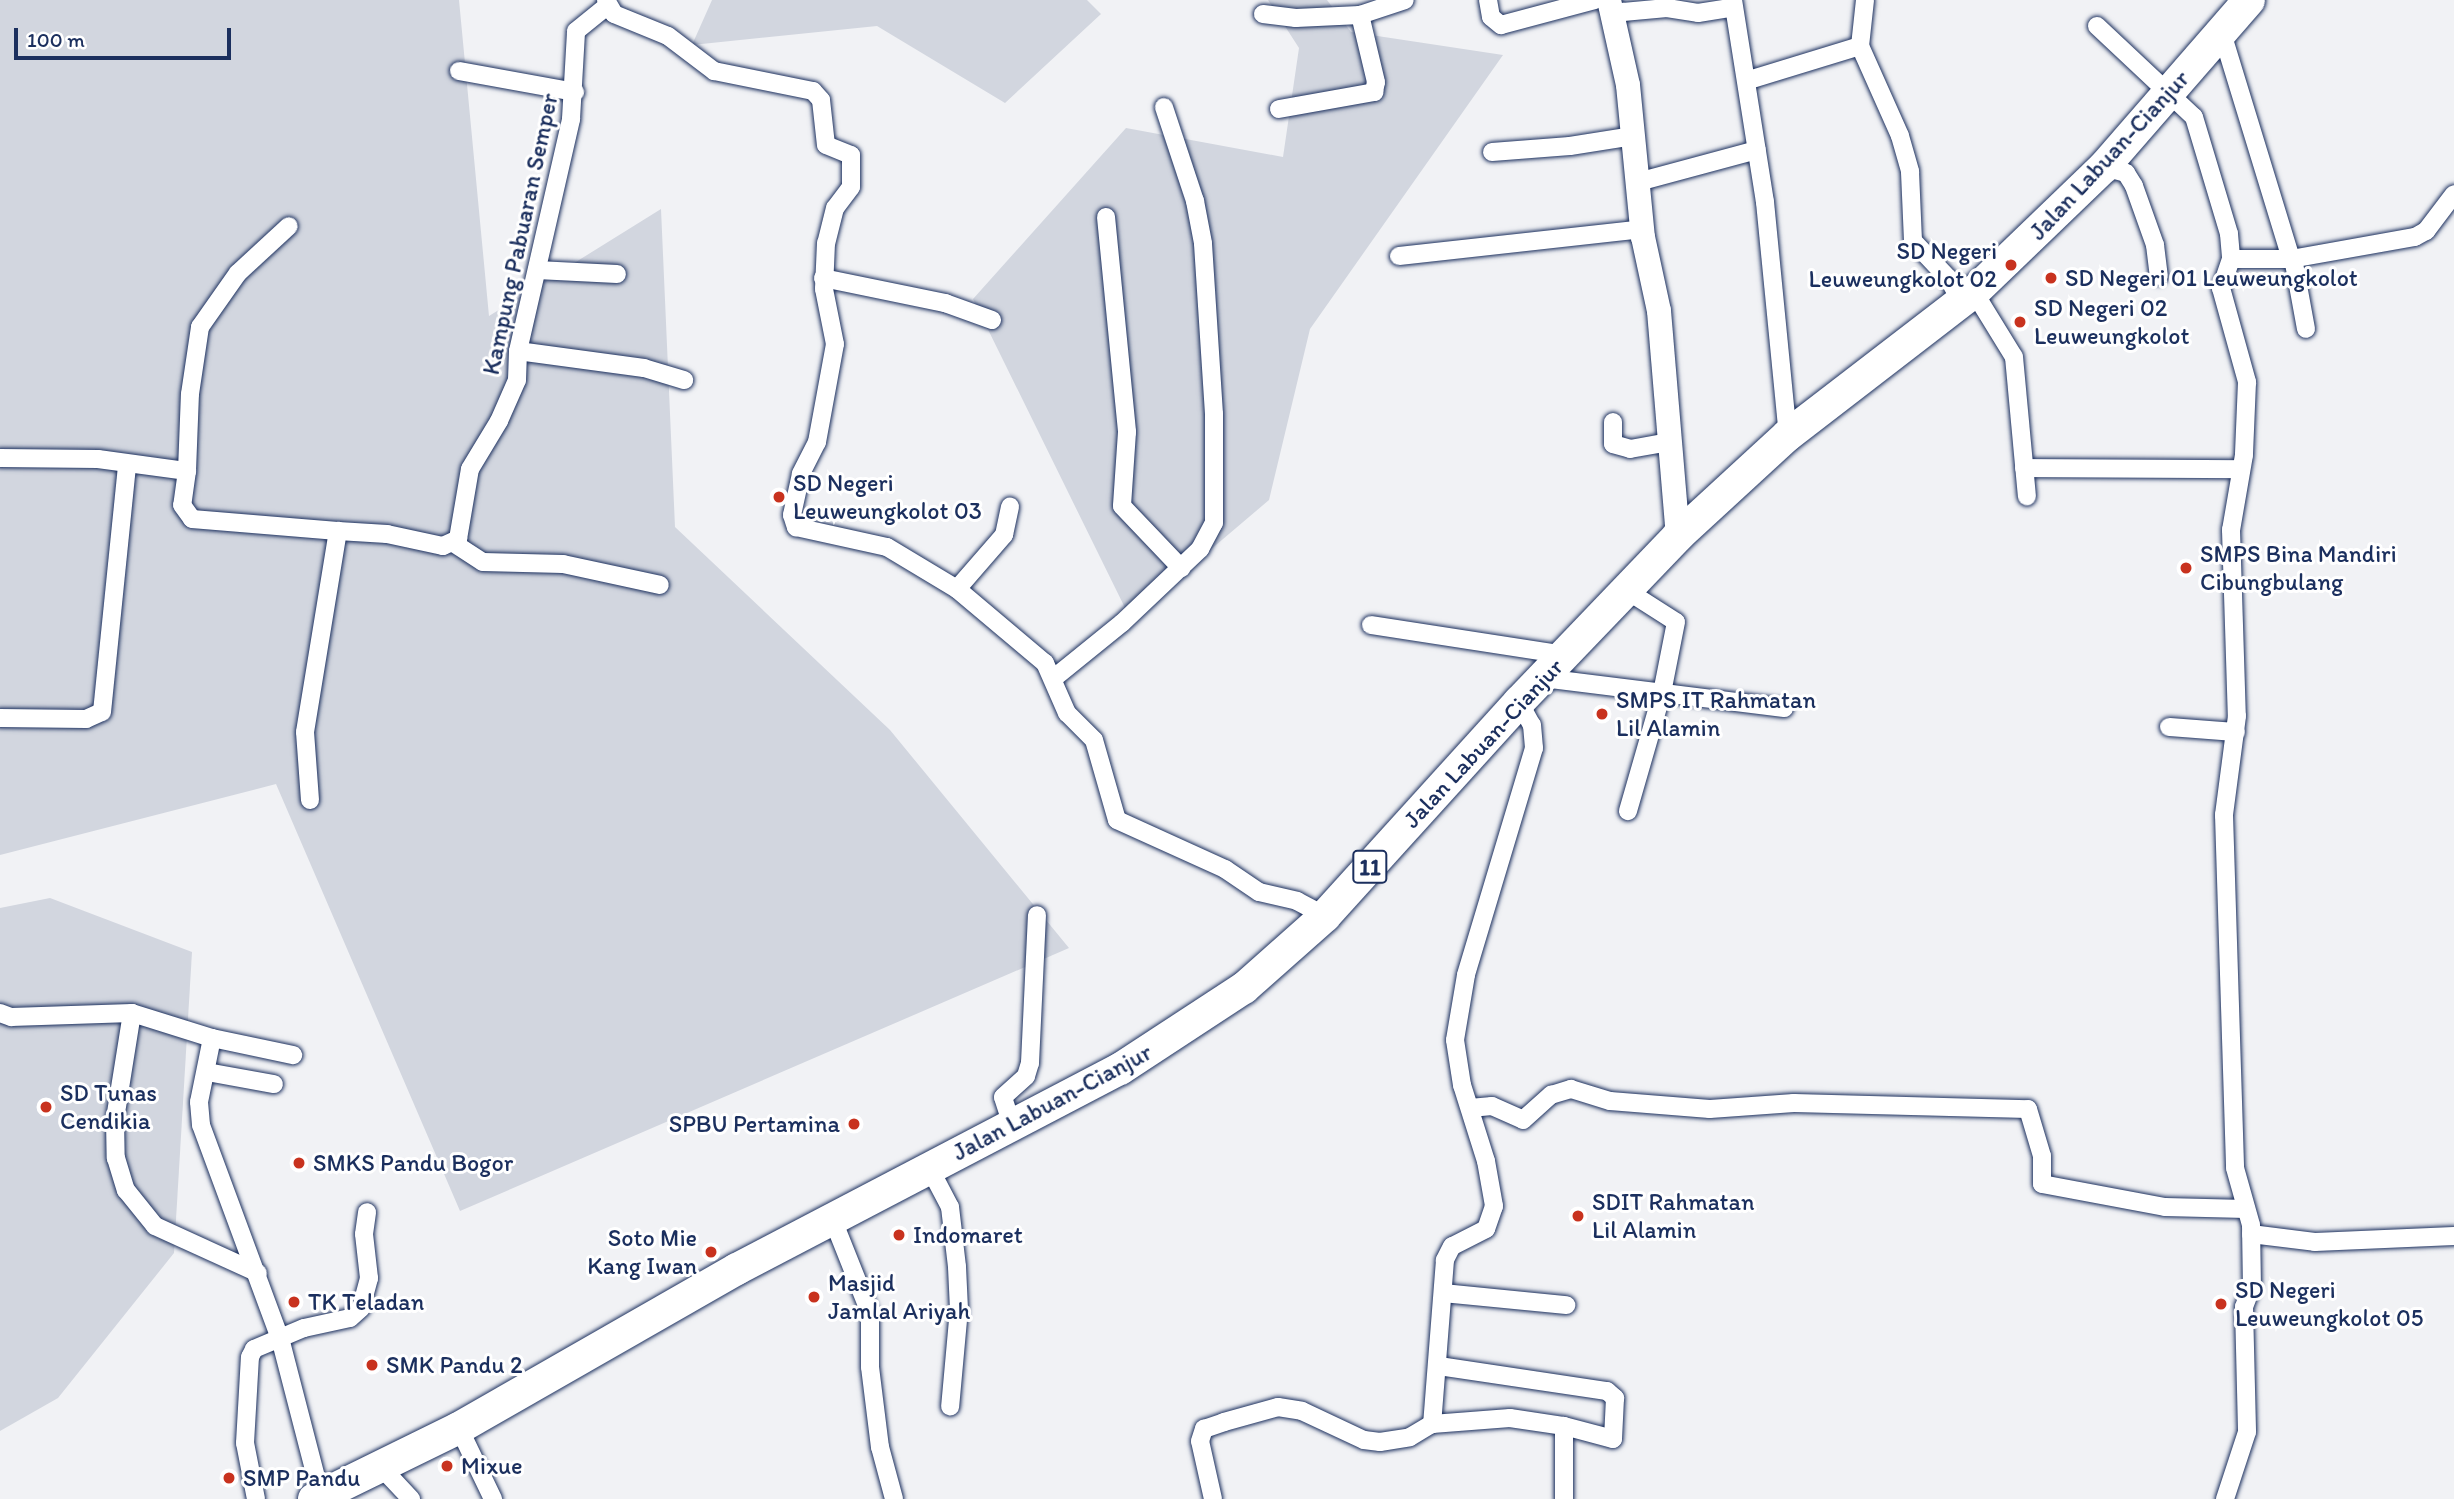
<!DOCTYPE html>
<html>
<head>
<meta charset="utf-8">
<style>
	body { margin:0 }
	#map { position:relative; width:2454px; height:1499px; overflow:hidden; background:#f1f2f5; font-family:Itim,sans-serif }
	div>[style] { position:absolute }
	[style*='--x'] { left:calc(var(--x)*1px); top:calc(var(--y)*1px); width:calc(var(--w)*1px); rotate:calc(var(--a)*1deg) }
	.green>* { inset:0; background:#d2d6df }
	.roads { filter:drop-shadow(0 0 2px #1b2f5e) drop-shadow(0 0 2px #1b2f5e) }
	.street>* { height:18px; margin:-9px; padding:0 9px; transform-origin:9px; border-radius:9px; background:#fff }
	.secondary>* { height:24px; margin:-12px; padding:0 12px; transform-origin:12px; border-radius:12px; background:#fff }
	.highway>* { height:32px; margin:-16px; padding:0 16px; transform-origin:16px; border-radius:16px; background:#fff }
	.dots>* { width:19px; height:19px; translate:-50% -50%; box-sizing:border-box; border:4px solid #fff; border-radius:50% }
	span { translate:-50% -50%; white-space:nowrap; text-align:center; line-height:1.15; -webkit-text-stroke:6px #fff; paint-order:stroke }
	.shield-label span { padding:2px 5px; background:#fff; border:2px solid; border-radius:5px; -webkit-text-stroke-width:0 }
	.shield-label { font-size:23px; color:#1b2f5e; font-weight:700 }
	.street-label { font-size:24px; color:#1b2f5e }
	.poi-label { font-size:24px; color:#1b2f5e }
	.right { translate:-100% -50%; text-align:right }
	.left { translate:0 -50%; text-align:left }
	.scale { position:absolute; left:14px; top:28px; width:217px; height:32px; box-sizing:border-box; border:4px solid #1b2f5e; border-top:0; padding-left:9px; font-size:21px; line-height:24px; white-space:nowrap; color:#1b2f5e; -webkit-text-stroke:5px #fff; paint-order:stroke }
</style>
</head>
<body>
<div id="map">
	<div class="green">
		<div style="clip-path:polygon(0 0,459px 0,489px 316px,661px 209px,675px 527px,890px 730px,1069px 948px,460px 1211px,276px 784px,0 855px)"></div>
		<div style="clip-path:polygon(712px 0,1087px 0,1101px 14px,1005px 103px,877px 26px,692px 45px)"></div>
		<div style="clip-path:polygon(1268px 0,1327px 0,1351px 32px,1503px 55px,1310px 329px,1269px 500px,1130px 618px,973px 299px,1126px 128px,1283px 157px,1299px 48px)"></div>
		<div style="clip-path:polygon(50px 898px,192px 952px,174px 1253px,58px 1398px,0 1431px,0 908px)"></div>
	</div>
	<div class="roads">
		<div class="street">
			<div style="--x:606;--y:0;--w:16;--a:60"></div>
			<div style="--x:614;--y:14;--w:58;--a:22.2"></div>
			<div style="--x:668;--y:36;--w:58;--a:37.3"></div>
			<div style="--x:714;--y:71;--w:101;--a:11.4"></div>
			<div style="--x:813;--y:91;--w:12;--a:48"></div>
			<div style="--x:821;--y:100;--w:45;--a:83.7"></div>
			<div style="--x:826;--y:145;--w:27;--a:22"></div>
			<div style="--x:851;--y:155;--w:32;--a:90"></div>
			<div style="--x:851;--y:187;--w:26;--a:127"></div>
			<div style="--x:835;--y:208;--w:36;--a:104"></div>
			<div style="--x:826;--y:243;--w:46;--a:92.5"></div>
			<div style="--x:824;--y:289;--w:56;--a:78.7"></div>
			<div style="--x:835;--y:344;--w:100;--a:100.4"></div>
			<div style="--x:817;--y:442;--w:36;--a:117"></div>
			<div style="--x:801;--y:474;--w:42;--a:102.4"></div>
			<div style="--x:792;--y:515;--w:13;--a:72"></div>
			<div style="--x:796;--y:527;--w:93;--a:12.4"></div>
			<div style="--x:887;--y:547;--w:82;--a:31"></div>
			<div style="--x:957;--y:589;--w:115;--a:40.1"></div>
			<div style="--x:1045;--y:663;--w:55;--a:66.3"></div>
			<div style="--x:1067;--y:713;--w:38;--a:45"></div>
			<div style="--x:1094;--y:740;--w:83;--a:74"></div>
			<div style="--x:1117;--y:820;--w:119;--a:24.4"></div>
			<div style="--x:1225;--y:869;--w:41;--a:34.1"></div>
			<div style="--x:1259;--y:892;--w:39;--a:13"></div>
			<div style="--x:1297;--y:901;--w:32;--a:28"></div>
			<div style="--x:1488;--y:0;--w:17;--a:80"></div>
			<div style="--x:1491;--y:17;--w:13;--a:39"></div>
			<div style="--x:1501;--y:25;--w:97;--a:-14.9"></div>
			<div style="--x:1733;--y:0;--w:205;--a:81"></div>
			<div style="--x:1765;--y:202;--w:234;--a:84.4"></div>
			<div style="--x:1865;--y:0;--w:46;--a:96.2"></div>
			<div style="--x:1860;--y:46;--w:98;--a:66"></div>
			<div style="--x:1900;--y:136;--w:37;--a:74"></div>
			<div style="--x:1910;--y:172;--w:69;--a:87.5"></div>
			<div style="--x:1913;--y:241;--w:51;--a:46.6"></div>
			<div style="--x:1948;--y:278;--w:26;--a:61"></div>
			<div style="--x:1263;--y:14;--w:33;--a:7"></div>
			<div style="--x:1296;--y:18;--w:64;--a:-2.7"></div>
			<div style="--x:1360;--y:15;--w:47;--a:-18.4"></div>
			<div style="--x:1612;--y:18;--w:13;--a:-29"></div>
			<div style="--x:1623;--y:12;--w:44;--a:-5.2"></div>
			<div style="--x:1667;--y:8;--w:31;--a:9"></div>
			<div style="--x:1698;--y:13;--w:36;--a:-9"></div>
			<div style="--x:2097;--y:26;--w:133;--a:43.2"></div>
			<div style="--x:2194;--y:117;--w:122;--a:73.3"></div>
			<div style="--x:2229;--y:234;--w:25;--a:85"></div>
			<div style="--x:2231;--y:259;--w:31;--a:109"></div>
			<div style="--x:2221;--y:288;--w:98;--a:74.5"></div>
			<div style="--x:2247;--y:382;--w:73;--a:92.4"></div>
			<div style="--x:2244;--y:455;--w:76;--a:99.8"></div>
			<div style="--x:2231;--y:530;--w:186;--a:88.2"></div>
			<div style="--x:2237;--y:716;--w:100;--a:97.5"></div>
			<div style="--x:2224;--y:815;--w:353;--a:88.2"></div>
			<div style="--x:2235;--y:1168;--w:59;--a:74.3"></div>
			<div style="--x:2251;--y:1225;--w:61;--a:89.1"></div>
			<div style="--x:2252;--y:1286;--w:22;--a:111"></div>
			<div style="--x:2244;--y:1307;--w:125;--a:88.6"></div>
			<div style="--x:2247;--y:1432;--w:71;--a:108.2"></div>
			<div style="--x:2222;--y:33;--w:236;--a:73"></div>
			<div style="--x:459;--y:71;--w:118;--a:10.3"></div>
			<div style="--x:1749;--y:80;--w:116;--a:-17"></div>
			<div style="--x:1279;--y:109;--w:97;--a:-10.1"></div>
			<div style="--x:1374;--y:92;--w:10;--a:-79"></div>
			<div style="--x:1376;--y:82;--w:69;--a:-103.4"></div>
			<div style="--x:1492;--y:152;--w:78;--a:-4.4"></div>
			<div style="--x:1570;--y:146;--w:64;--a:-9"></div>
			<div style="--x:2104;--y:167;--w:23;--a:15"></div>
			<div style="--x:2126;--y:173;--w:15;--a:58"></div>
			<div style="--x:2134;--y:186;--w:63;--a:70.4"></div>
			<div style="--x:2155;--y:245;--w:31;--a:83"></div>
			<div style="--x:1638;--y:182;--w:123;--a:-15.1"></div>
			<div style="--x:1106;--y:217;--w:216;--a:84.4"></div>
			<div style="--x:1127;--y:432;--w:74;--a:93.9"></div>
			<div style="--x:1122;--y:506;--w:86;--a:46.4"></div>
			<div style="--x:1399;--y:256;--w:245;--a:-6.3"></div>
			<div style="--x:2293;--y:258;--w:72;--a:79.6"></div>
			<div style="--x:2231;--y:259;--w:60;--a:0"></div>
			<div style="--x:2291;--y:259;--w:126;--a:-10.1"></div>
			<div style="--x:2415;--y:237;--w:13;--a:-29"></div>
			<div style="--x:2426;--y:231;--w:46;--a:-52.9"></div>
			<div style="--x:537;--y:270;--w:80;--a:2.9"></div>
			<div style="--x:823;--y:278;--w:125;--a:11.6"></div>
			<div style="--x:945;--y:303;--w:50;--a:19.9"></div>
			<div style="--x:1974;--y:292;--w:76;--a:58.4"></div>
			<div style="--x:2014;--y:357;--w:140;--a:84.7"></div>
			<div style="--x:518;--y:351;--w:127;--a:7.7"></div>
			<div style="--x:644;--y:368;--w:42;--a:16.7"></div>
			<div style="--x:1613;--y:422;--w:22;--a:90"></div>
			<div style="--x:1613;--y:444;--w:18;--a:16"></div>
			<div style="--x:1630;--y:449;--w:39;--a:-10"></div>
			<div style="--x:0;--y:458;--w:98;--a:0.6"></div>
			<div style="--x:98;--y:459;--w:90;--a:7.7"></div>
			<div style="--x:187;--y:471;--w:34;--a:98"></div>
			<div style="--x:182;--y:505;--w:17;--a:54"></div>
			<div style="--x:192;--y:519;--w:146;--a:4.7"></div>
			<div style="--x:2024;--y:468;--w:217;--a:0.3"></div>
			<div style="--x:187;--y:471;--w:77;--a:-87.8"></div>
			<div style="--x:190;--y:394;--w:68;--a:-81.5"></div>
			<div style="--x:200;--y:327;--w:66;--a:-54.9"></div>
			<div style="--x:238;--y:273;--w:69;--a:-42.7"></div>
			<div style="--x:455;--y:544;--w:33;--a:33"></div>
			<div style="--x:483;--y:562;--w:80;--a:1.4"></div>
			<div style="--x:563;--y:564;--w:99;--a:12.2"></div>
			<div style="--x:957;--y:589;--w:72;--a:-49"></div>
			<div style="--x:1004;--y:535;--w:29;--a:-78"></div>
			<div style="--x:1626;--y:590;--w:59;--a:32.6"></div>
			<div style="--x:1676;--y:622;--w:72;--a:101.2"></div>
			<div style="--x:1662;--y:693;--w:123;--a:106.1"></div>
			<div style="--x:1371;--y:625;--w:195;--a:8.8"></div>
			<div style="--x:1054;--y:678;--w:87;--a:-39"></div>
			<div style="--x:1122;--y:623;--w:108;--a:-43.5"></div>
			<div style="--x:1200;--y:549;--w:30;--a:-62"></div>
			<div style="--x:1214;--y:523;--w:109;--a:-90"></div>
			<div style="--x:1214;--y:414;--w:171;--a:-93.7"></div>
			<div style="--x:1203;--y:243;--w:43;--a:-100.8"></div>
			<div style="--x:1195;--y:201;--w:99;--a:-108.3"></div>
			<div style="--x:1543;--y:678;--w:243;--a:7.1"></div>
			<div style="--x:1519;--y:702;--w:26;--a:61"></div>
			<div style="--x:1532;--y:725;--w:23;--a:85"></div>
			<div style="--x:1534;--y:748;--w:237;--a:106.7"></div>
			<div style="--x:1466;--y:975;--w:66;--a:99.6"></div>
			<div style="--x:1455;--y:1040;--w:46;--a:81.2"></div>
			<div style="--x:1462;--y:1085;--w:80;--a:72.5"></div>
			<div style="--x:1486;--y:1161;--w:46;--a:79.9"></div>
			<div style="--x:1494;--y:1206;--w:24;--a:109"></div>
			<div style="--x:1486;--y:1229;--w:38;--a:153"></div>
			<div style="--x:1452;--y:1246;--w:16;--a:117"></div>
			<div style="--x:1445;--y:1260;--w:165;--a:94.5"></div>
			<div style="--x:1432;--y:1424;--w:78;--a:-4.4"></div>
			<div style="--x:1510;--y:1418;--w:55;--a:8.4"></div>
			<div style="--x:1564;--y:1426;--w:73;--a:90"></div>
			<div style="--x:0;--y:718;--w:86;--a:0.7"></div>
			<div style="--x:86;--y:719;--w:17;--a:-24"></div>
			<div style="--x:102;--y:712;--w:247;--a:-84.2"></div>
			<div style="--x:2169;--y:727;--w:67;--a:4.3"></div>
			<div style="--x:310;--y:800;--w:68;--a:-94.2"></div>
			<div style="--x:305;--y:732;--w:204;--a:-80.7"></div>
			<div style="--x:338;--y:531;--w:49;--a:3.5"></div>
			<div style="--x:387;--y:534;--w:57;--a:12.1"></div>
			<div style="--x:443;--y:546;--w:17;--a:-25"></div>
			<div style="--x:458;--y:539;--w:71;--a:-80.3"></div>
			<div style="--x:470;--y:469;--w:56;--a:-58.9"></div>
			<div style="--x:499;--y:421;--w:45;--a:-66.3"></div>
			<div style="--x:517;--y:380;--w:29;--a:-88"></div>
			<div style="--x:518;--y:351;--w:238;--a:-77.1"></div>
			<div style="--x:571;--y:119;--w:88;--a:-86.7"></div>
			<div style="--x:576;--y:31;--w:40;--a:-39"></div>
			<div style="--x:0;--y:1013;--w:12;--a:20"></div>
			<div style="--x:11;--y:1017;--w:121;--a:-1.9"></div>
			<div style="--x:132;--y:1013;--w:84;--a:17.4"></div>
			<div style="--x:212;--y:1038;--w:83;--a:11.9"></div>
			<div style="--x:132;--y:1013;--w:107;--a:99.1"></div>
			<div style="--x:115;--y:1119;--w:39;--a:89"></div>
			<div style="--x:116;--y:1158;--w:34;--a:73"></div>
			<div style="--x:126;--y:1190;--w:46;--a:51.1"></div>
			<div style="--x:155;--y:1226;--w:113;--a:24.5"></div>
			<div style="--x:212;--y:1038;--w:65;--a:101.5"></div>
			<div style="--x:199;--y:1102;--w:23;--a:85"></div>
			<div style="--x:201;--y:1125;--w:227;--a:69.7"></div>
			<div style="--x:280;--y:1338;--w:164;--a:75.5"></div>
			<div style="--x:207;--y:1072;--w:68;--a:10.2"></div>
			<div style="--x:1470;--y:1108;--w:22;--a:-5"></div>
			<div style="--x:1492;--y:1106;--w:34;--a:24"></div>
			<div style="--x:1523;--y:1120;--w:38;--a:-42"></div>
			<div style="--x:1551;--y:1095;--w:21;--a:-17"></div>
			<div style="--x:1571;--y:1089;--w:41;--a:17.1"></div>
			<div style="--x:1610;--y:1101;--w:100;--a:4.6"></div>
			<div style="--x:1710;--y:1109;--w:84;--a:-4.1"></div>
			<div style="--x:1794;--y:1103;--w:234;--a:1.5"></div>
			<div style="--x:2028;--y:1109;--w:49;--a:73.4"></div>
			<div style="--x:2042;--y:1156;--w:28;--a:90"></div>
			<div style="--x:2042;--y:1184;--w:125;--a:10.6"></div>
			<div style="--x:2165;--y:1207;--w:81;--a:1.4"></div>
			<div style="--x:1012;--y:1125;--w:29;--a:-108"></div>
			<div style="--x:1003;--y:1097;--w:31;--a:-42"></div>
			<div style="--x:1026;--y:1076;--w:14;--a:-73"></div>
			<div style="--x:1030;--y:1063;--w:148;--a:-87.3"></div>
			<div style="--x:929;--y:1167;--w:45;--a:62.3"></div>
			<div style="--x:950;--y:1207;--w:60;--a:83.3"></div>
			<div style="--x:957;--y:1267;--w:42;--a:87.3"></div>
			<div style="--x:959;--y:1309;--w:98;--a:95.2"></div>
			<div style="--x:833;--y:1220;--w:100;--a:68.3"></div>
			<div style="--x:870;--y:1313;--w:54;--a:90"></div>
			<div style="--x:870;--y:1367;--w:81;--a:82.9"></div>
			<div style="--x:880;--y:1447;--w:54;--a:74.9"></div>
			<div style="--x:2251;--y:1234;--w:64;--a:7.1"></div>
			<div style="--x:2315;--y:1242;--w:139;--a:-2.5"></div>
			<div style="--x:1443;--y:1293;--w:124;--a:5.6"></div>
			<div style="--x:1439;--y:1366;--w:170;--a:8.5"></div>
			<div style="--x:1607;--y:1391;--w:11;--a:41"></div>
			<div style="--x:1615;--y:1398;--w:41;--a:92.8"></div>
			<div style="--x:1613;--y:1439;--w:51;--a:-165.1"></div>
			<div style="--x:459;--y:1428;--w:79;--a:64.4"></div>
			<div style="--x:381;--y:1467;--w:44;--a:46.8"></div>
			<div style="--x:256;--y:1499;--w:57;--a:-101.1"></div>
			<div style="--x:245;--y:1443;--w:86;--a:-86.7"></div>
			<div style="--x:250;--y:1357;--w:9;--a:-63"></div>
			<div style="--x:254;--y:1349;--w:54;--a:-22.8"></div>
			<div style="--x:304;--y:1328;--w:47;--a:-12.3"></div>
			<div style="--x:350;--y:1318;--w:15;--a:-42"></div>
			<div style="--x:361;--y:1308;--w:31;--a:-75"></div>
			<div style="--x:369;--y:1278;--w:44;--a:-96.5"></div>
			<div style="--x:364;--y:1234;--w:22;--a:-82"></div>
			<div style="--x:1213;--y:1499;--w:59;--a:-102.6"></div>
			<div style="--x:1200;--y:1441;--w:13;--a:-72"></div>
			<div style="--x:1204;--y:1429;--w:21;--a:-19"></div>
			<div style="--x:1224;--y:1422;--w:56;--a:-15.5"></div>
			<div style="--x:1278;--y:1407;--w:24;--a:9"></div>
			<div style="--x:1302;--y:1411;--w:68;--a:25.1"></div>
			<div style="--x:1364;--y:1440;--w:16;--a:7"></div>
			<div style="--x:1380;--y:1442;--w:30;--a:-9"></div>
			<div style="--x:1410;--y:1437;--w:26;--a:-31"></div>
		</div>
		<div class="secondary">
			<div style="--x:1609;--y:0;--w:87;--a:77.4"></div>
			<div style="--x:1628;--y:85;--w:153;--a:84.4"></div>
			<div style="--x:1643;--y:237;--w:76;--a:77.8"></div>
			<div style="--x:1659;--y:311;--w:226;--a:85.2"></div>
		</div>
		<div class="highway">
			<div style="--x:314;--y:1499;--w:161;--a:-26.1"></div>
			<div style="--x:459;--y:1428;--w:320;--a:-29.8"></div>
			<div style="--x:737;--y:1269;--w:432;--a:-27.6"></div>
			<div style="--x:1120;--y:1069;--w:148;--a:-33.2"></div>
			<div style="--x:1244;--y:988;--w:108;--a:-41.6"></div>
			<div style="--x:1325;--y:916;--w:289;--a:-47.8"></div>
			<div style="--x:1519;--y:702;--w:230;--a:-46.2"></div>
			<div style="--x:1678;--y:536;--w:149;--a:-42.6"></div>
			<div style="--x:1788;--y:435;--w:235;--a:-37.6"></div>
			<div style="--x:1974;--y:292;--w:180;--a:-43.9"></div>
			<div style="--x:2104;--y:167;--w:221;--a:-49"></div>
		</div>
	</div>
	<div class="dots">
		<div style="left:2011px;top:265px;background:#c8321e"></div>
		<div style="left:2051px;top:278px;background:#c8321e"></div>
		<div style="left:2020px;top:322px;background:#c8321e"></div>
		<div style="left:779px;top:497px;background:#c8321e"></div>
		<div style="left:2186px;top:568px;background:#c8321e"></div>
		<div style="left:1602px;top:714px;background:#c8321e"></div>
		<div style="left:46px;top:1107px;background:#c8321e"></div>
		<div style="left:854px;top:1124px;background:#c8321e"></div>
		<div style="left:299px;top:1163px;background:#c8321e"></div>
		<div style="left:1578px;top:1216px;background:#c8321e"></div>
		<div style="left:899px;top:1235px;background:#c8321e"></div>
		<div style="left:711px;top:1252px;background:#c8321e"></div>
		<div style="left:814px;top:1297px;background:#c8321e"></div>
		<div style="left:294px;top:1302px;background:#c8321e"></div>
		<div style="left:2221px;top:1304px;background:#c8321e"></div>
		<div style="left:372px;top:1365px;background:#c8321e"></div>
		<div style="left:447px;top:1466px;background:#c8321e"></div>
		<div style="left:229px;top:1478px;background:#c8321e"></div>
	</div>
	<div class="shield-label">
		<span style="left:1370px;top:867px">11</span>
	</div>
	<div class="street-label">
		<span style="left:2109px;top:155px;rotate:-47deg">Jalan Labuan-Cianjur</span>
		<span style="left:520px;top:234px;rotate:-78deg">Kampung Pabuaran Semper</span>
		<span style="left:1483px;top:743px;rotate:-47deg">Jalan Labuan-Cianjur</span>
		<span style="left:1052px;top:1102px;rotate:-28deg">Jalan Labuan-Cianjur</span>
	</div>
	<div class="poi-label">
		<span class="right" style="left:1997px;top:265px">SD Negeri<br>Leuweungkolot 02</span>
		<span class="left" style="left:2065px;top:278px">SD Negeri 01 Leuweungkolot</span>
		<span class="left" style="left:2034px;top:322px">SD Negeri 02<br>Leuweungkolot</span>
		<span class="left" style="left:793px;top:497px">SD Negeri<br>Leuweungkolot 03</span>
		<span class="left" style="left:2200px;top:568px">SMPS Bina Mandiri<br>Cibungbulang</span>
		<span class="left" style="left:1616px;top:714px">SMPS IT Rahmatan<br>Lil Alamin</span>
		<span class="left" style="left:60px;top:1107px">SD Tunas<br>Cendikia</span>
		<span class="right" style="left:840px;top:1124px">SPBU Pertamina</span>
		<span class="left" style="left:313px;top:1163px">SMKS Pandu Bogor</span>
		<span class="left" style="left:1592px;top:1216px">SDIT Rahmatan<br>Lil Alamin</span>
		<span class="left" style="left:913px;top:1235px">Indomaret</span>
		<span class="right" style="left:697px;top:1252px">Soto Mie<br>Kang Iwan</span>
		<span class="left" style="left:828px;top:1297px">Masjid<br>Jamlal Ariyah</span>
		<span class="left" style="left:2235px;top:1304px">SD Negeri<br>Leuweungkolot 05</span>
		<span class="left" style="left:308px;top:1302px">TK Teladan</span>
		<span class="left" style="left:386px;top:1365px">SMK Pandu 2</span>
		<span class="left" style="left:461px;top:1466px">Mixue</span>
		<span class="left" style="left:243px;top:1478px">SMP Pandu</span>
	</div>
	<div class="scale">100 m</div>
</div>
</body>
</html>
